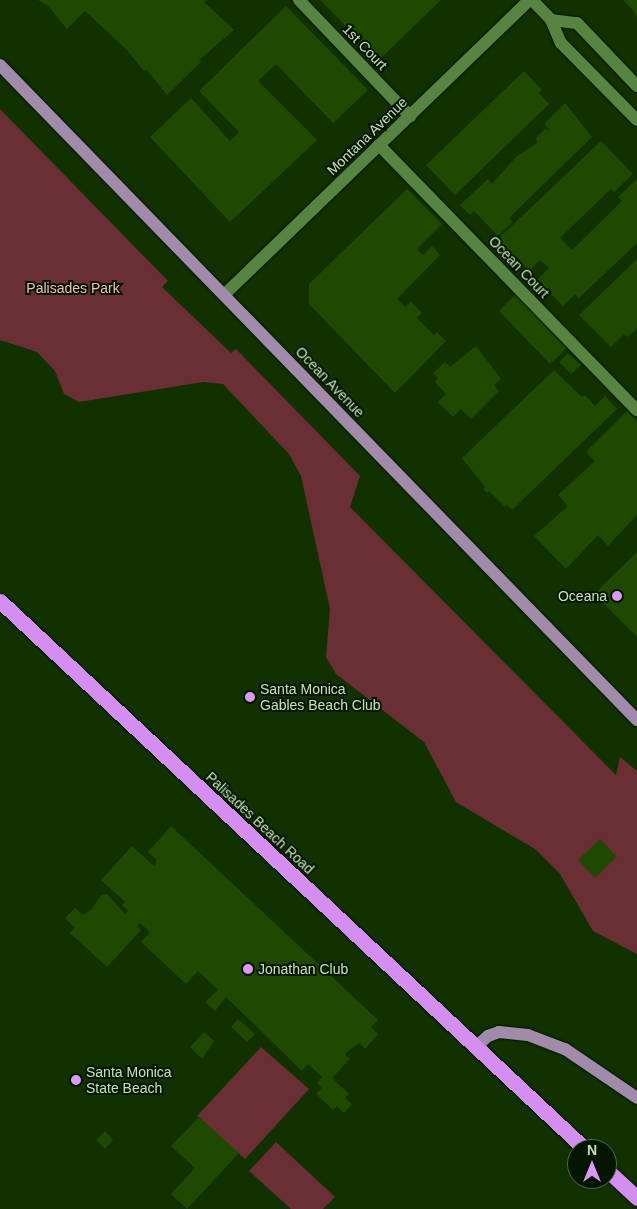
<!DOCTYPE html>
<html>
<head>
<meta charset="utf-8">
<style>
	body { margin:0 }
	#map { position:relative; width:637px; height:1209px; overflow:hidden; background:#113100; font-family:Helvetica,sans-serif }
	div>[style] { position:absolute }
	[style*='--x'] { left:calc(var(--x)*1px); top:calc(var(--y)*1px); width:calc(var(--w)*1px); rotate:calc(var(--a)*1deg) }
	.green>* { inset:0; background:#692f35 }
	.building>* { inset:0; background:#1f4900 }
	.roads { filter:drop-shadow(0 0 1px #031600) drop-shadow(0 0 1px #031600) }
	.minor>* { height:12px; margin:-6px; padding:0 6px; transform-origin:6px; border-radius:6px; background:#588441 }
	.major>* { height:12px; margin:-6px; padding:0 6px; transform-origin:6px; border-radius:6px; background:#a28aaa }
	.highway>* { height:15px; margin:-7.5px; padding:0 7.5px; transform-origin:7.5px; border-radius:7.5px; background:#d48ef0 }
	.dots>* { width:14px; height:14px; translate:-50% -50%; box-sizing:border-box; border:2px solid #051600; border-radius:50% }
	span { translate:-50% -50%; white-space:nowrap; text-align:center; line-height:1.15; -webkit-text-stroke:4px #051600; paint-order:stroke }
	.street-label { font-size:14px; color:#c8e1bd }
	.park-label { font-size:14px; color:#f3bcbe }
	.poi-label { font-size:14px; color:#c8e1bd }
	.right { translate:-100% -50%; text-align:right }
	.left { translate:0 -50%; text-align:left }
	.north { position:absolute; left:567px; top:1139px; width:50px; height:50px; box-sizing:border-box; background:#051600; border:1px solid #53674c; border-radius:50%; rotate:0deg; font-size:14px; font-weight:700; line-height:20px; text-align:center; color:#c8e1bd }
	.north::after { content:''; display:block; margin:auto; width:18px; height:22px; background:#db99f5; clip-path:polygon(50% 0,100% 100%,50% 72%,0 100%) }
</style>
</head>
<body>
<div id="map">
	<div class="green">
		<div style="clip-path:polygon(0 109px,168px 281px,162px 287px,231px 353px,236px 349px,360px 476px,350px 507px,616px 775px,620px 757px,637px 771px,637px 954px,593px 931px,560px 874px,535px 849px,456px 802px,424px 742px,336px 674px,326px 657px,330px 609px,301px 476px,289px 454px,223px 384px,203px 382px,79px 402px,64px 394px,55px 371px,37px 352px,0 340px)"></div>
		<div style="clip-path:polygon(261px 1047px,309px 1089px,245px 1159px,197px 1116px)"></div>
		<div style="clip-path:polygon(276px 1142px,335px 1197px,323px 1209px,291px 1209px,249px 1171px)"></div>
	</div>
	<div class="building">
		<div style="clip-path:polygon(38px 0,206px 0,204px 2px,234px 30px,199px 60px,201px 62px,167px 95px,147px 70px,143px 70px,127px 50px,85px 11px,67px 29px,48px 6px)"></div>
		<div style="clip-path:polygon(320px 0,441px 0,379px 60px)"></div>
		<div style="clip-path:polygon(623px 0,637px 0,637px 18px,633px 10px)"></div>
		<div style="clip-path:polygon(286px 6px,368px 90px,333px 123px,276px 64px,258px 81px,317px 140px,230px 222px,150px 137px,191px 98px,230px 141px,239px 132px,199px 91px)"></div>
		<div style="clip-path:polygon(524px 71px,542px 90px,539px 93px,549px 104px,455px 195px,426px 165px)"></div>
		<div style="clip-path:polygon(565px 103px,592px 137px,509px 218px,513px 222px,498px 236px,474px 211px,470px 215px,460px 205px,488px 179px,492px 184px,517px 156px,537px 143px,536px 138px,545px 129px,550px 131px,544px 124px)"></div>
		<div style="clip-path:polygon(601px 141px,633px 174px,614px 192px,611px 189px,560px 238px,572px 250px,622px 201px,618px 197px,637px 179px,637px 243px,579px 298px,575px 294px,563px 306px,537px 280px,549px 268px,540px 260px,529px 271px,498px 239px)"></div>
		<div style="clip-path:polygon(407px 189px,442px 224px,417px 249px,423px 255px,432px 246px,440px 255px,397px 299px,405px 307px,411px 302px,422px 313px,417px 318px,434px 335px,437px 332px,446px 341px,395px 393px,309px 304px,309px 284px)"></div>
		<div style="clip-path:polygon(637px 259px,637px 328px,628px 337px,624px 334px,611px 347px,579px 315px)"></div>
		<div style="clip-path:polygon(516px 294px,568px 347px,550px 364px,499px 311px)"></div>
		<div style="clip-path:polygon(476px 346px,501px 379px,494px 385px,499px 391px,471px 419px,461px 409px,453px 417px,438px 402px,446px 394px,435px 382px,438px 378px,433px 373px,445px 362px,450px 367px)"></div>
		<div style="clip-path:polygon(568px 353px,581px 365px,571px 374px,559px 362px)"></div>
		<div style="clip-path:polygon(554px 370px,582px 397px,585px 395px,595px 406px,605px 396px,617px 409px,512px 510px,507px 505px,505px 507px,489px 491px,487px 493px,483px 489px,485px 487px,462px 458px)"></div>
		<div style="clip-path:polygon(627px 411px,637px 421px,637px 515px,608px 546px,598px 535px,566px 569px,534px 536px,568px 506px,558px 495px,595px 461px,586px 452px)"></div>
		<div style="clip-path:polygon(637px 552px,637px 637px,594px 594px)"></div>
		<div style="clip-path:polygon(171px 826px,378px 1020px,371px 1027px,378px 1034px,365px 1049px,359px 1043px,347px 1052px,345px 1055px,350px 1059px,332px 1078px,349px 1094px,345px 1098px,352px 1104px,344px 1113px,337px 1106px,333px 1110px,316px 1094px,322px 1088px,317px 1083px,322px 1077px,308px 1064px,302px 1071px,226px 997px,215px 1011px,205px 1002px,218px 990px,198px 971px,186px 984px,141px 942px,150px 932px,140px 923px,137px 926px,141px 930px,107px 967px,70px 933px,75px 928px,65px 918px,75px 908px,83px 915px,91px 910px,101px 895px,107px 894px,125px 914px,128px 911px,122px 905px,125px 902px,101px 880px,132px 846px,155px 867px,156px 859px,148px 852px)"></div>
		<div style="clip-path:polygon(600px 839px,617px 857px,595px 878px,578px 860px)"></div>
		<div style="clip-path:polygon(238px 1019px,255px 1034px,247px 1042px,231px 1027px)"></div>
		<div style="clip-path:polygon(204px 1032px,214px 1041px,202px 1059px,190px 1047px)"></div>
		<div style="clip-path:polygon(199px 1117px,239px 1153px,187px 1209px,171px 1194px,195px 1168px,171px 1146px)"></div>
		<div style="clip-path:polygon(105px 1131px,113px 1140px,105px 1149px,96px 1140px)"></div>
	</div>
	<div class="roads">
		<div class="minor">
			<div style="--x:299;--y:0;--w:161;--a:46.3"></div>
			<div style="--x:532;--y:0;--w:28;--a:46"></div>
			<div style="--x:551;--y:20;--w:25;--a:67"></div>
			<div style="--x:561;--y:43;--w:108;--a:45.4"></div>
			<div style="--x:551;--y:20;--w:26;--a:7"></div>
			<div style="--x:577;--y:23;--w:87;--a:46.4"></div>
			<div style="--x:379;--y:145;--w:370;--a:45.8"></div>
			<div style="--x:225;--y:294;--w:423;--a:-44"></div>
		</div>
		<div class="major">
			<div style="--x:0;--y:65;--w:914;--a:45.8"></div>
			<div style="--x:476;--y:1047;--w:16;--a:-43"></div>
			<div style="--x:488;--y:1036;--w:12;--a:-20"></div>
			<div style="--x:499;--y:1032;--w:29;--a:6"></div>
			<div style="--x:528;--y:1035;--w:40;--a:21"></div>
			<div style="--x:565;--y:1049;--w:87;--a:34.2"></div>
		</div>
		<div class="highway">
			<div style="--x:0;--y:601;--w:802;--a:43.13"></div>
			<div style="--x:607;--y:1170;--w:41;--a:43"></div>
		</div>
	</div>
	<div class="dots">
		<div style="left:617px;top:596px;background:#db99f5"></div>
		<div style="left:250px;top:697px;background:#db99f5"></div>
		<div style="left:248px;top:969px;background:#db99f5"></div>
		<div style="left:76px;top:1080px;background:#db99f5"></div>
	</div>
	<div class="street-label">
		<span style="left:365px;top:47px;rotate:46deg">1st Court</span>
		<span style="left:367px;top:136px;rotate:-44deg">Montana Avenue</span>
		<span style="left:519px;top:267px;rotate:46deg">Ocean Court</span>
		<span style="left:330px;top:382px;rotate:46deg">Ocean Avenue</span>
		<span style="left:260px;top:823px;rotate:43deg">Palisades Beach Road</span>
	</div>
	<div class="park-label">
		<span style="left:73px;top:288px">Palisades Park</span>
	</div>
	<div class="poi-label">
		<span class="right" style="left:607px;top:596px">Oceana</span>
		<span class="left" style="left:260px;top:697px">Santa Monica<br>Gables Beach Club</span>
		<span class="left" style="left:258px;top:969px">Jonathan Club</span>
		<span class="left" style="left:86px;top:1080px">Santa Monica<br>State Beach</span>
	</div>
	<div class="north">N</div>
</div>
</body>
</html>
